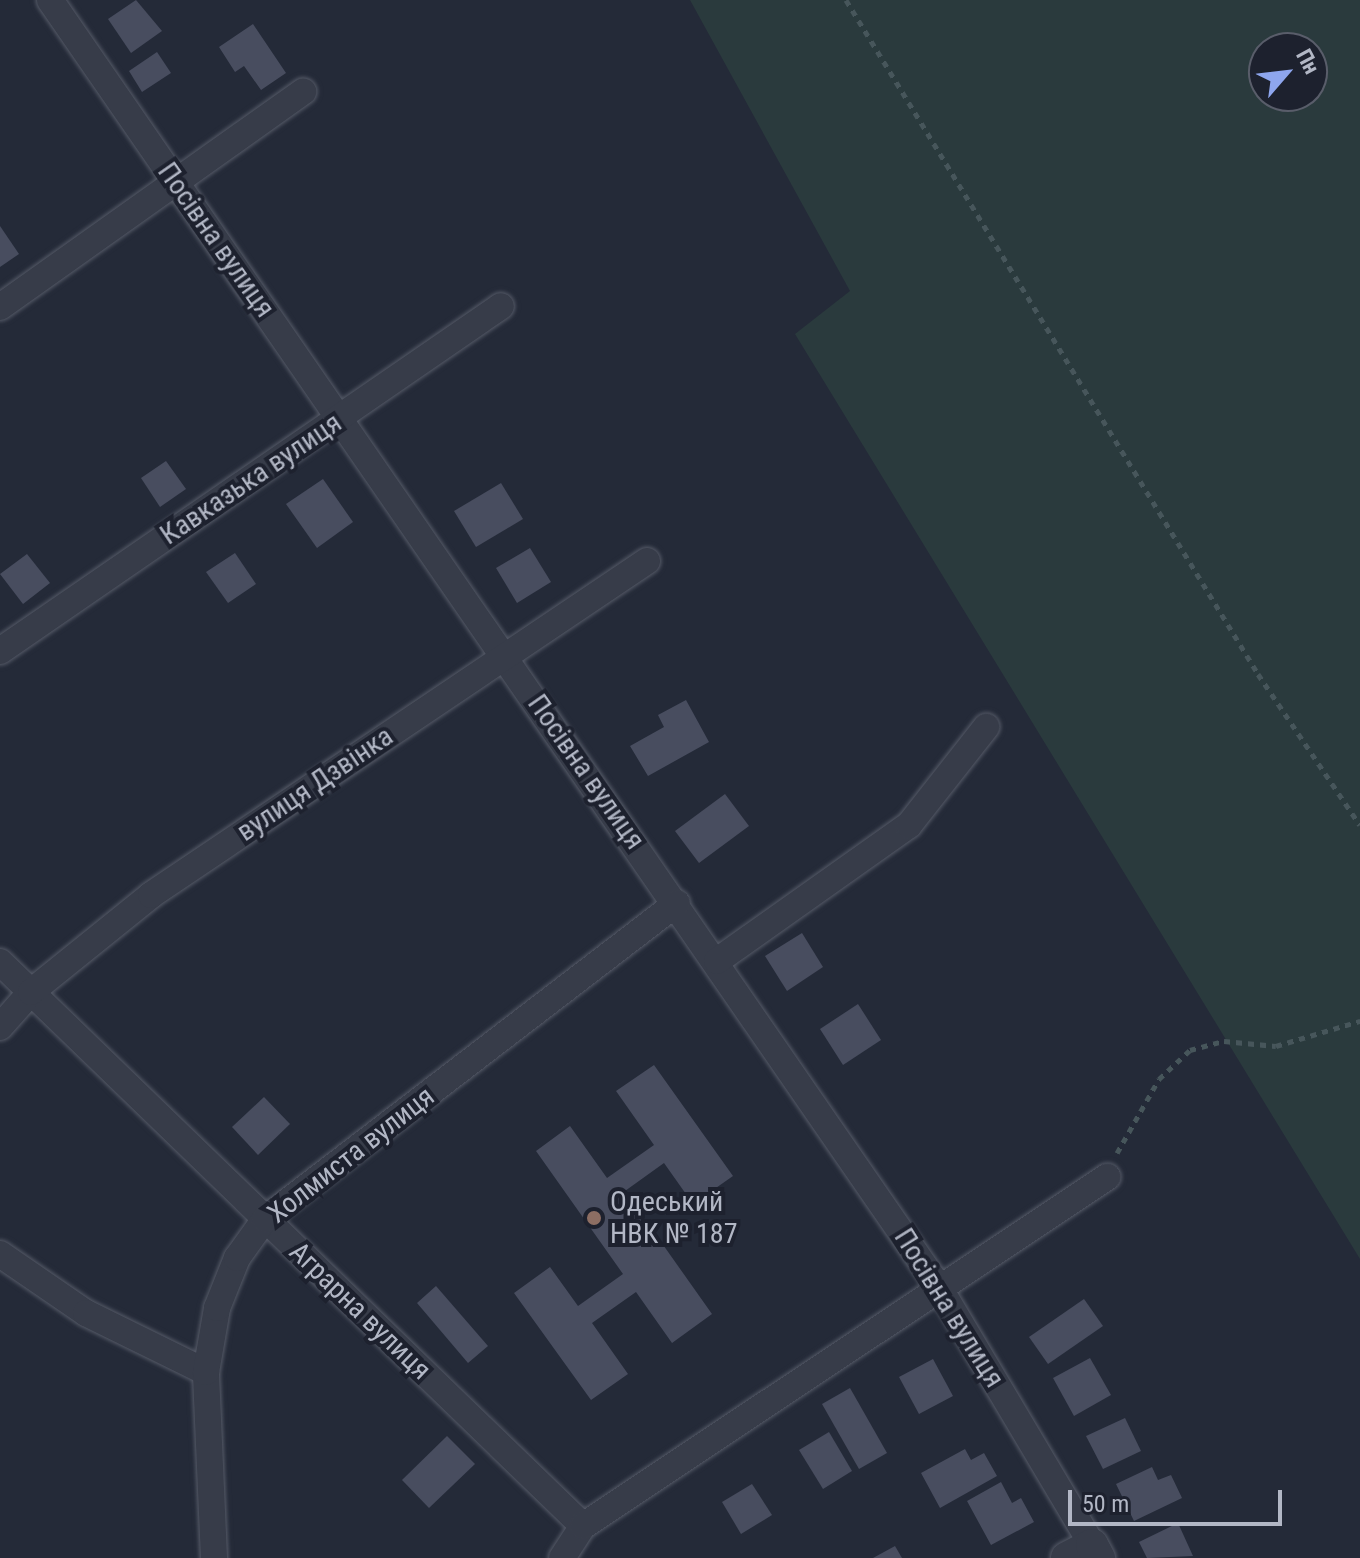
<!DOCTYPE html>
<html>
<head>
<meta charset="utf-8">
<style>
	body { margin:0 }
	#map { position:relative; width:1360px; height:1558px; overflow:hidden; background:#242a38; font-family:"Roboto Condensed",sans-serif }
	div>[style] { position:absolute }
	[style*='--x'] { left:calc(var(--x)*1px); top:calc(var(--y)*1px); width:calc(var(--w)*1px); rotate:calc(var(--a)*1deg) }
	.green>* { inset:0; background:#2a3a3d }
	.building>* { inset:0; background:#484d5f }
	.path>* { height:5px; margin-top:-2.5px; transform-origin:0; background:repeating-linear-gradient(90deg,#47565b 0 6px,transparent 0 12px) }
	.roads { filter:drop-shadow(0 0 2px #555a67) drop-shadow(0 0 2px #555a67) }
	.minor>* { height:26px; margin:-13px; padding:0 13px; transform-origin:13px; border-radius:13px; background:#373c49 }
	.tertiary>* { height:32px; margin:-16px; padding:0 16px; transform-origin:16px; border-radius:16px; background:#373c49 }
	.dots>* { width:22px; height:22px; translate:-50% -50%; box-sizing:border-box; border:4px solid #1d212e; border-radius:50% }
	span { translate:-50% -50%; white-space:nowrap; text-align:center; line-height:1.15; -webkit-text-stroke:8px #1d212e; paint-order:stroke }
	.street-label { font-size:28px; color:#b2b7c5 }
	.poi-label { font-size:28px; color:#b2b7c5 }
	.left { translate:0 -50%; text-align:left }
	.north { position:absolute; left:1248px; top:32px; width:80px; height:80px; box-sizing:border-box; background:#1d212e; border:2px solid #595d6a; border-radius:50%; rotate:62deg; font-size:22px; font-weight:700; line-height:32px; text-align:center; color:#b2b7c5 }
	.north::after { content:''; display:block; margin:auto; width:28px; height:36px; background:#8ea6ee; clip-path:polygon(50% 0,100% 100%,50% 72%,0 100%) }
	.scale { position:absolute; left:1068px; top:1490px; width:214px; height:36px; box-sizing:border-box; border:4px solid #b2b7c5; border-top:0; padding-left:10px; font-size:24px; line-height:28px; white-space:nowrap; color:#b2b7c5; -webkit-text-stroke:6px #1d212e; paint-order:stroke }
</style>
</head>
<body>
<div id="map">
	<div class="green">
		<div style="clip-path:polygon(evenodd,690px 0,1360px 0,1360px 1259px,795px 334px,850px 291px,690px 0,1264px 48px,1312px 48px,1312px 96px,1264px 96px,1264px 48px)"></div>
	</div>
	<div class="building">
		<div style="clip-path:polygon(136px 0,162px 31px,131px 53px,108px 19px)"></div>
		<div style="clip-path:polygon(253px 24px,286px 73px,261px 90px,244px 66px,235px 72px,219px 47px)"></div>
		<div style="clip-path:polygon(157px 52px,171px 73px,142px 92px,129px 71px)"></div>
		<div style="clip-path:polygon(0 226px,19px 254px,0 267px)"></div>
		<div style="clip-path:polygon(166px 461px,186px 489px,160px 507px,141px 478px)"></div>
		<div style="clip-path:polygon(323px 479px,353px 522px,317px 548px,286px 504px)"></div>
		<div style="clip-path:polygon(501px 483px,523px 519px,476px 547px,454px 511px)"></div>
		<div style="clip-path:polygon(530px 548px,551px 582px,517px 603px,496px 568px)"></div>
		<div style="clip-path:polygon(235px 553px,256px 584px,228px 603px,206px 572px)"></div>
		<div style="clip-path:polygon(27px 554px,50px 583px,23px 604px,0 574px)"></div>
		<div style="clip-path:polygon(686px 700px,709px 742px,648px 776px,630px 746px,664px 727px,658px 715px)"></div>
		<div style="clip-path:polygon(725px 794px,749px 826px,699px 863px,675px 831px)"></div>
		<div style="clip-path:polygon(802px 933px,823px 967px,787px 991px,765px 956px)"></div>
		<div style="clip-path:polygon(858px 1004px,881px 1040px,843px 1065px,820px 1029px)"></div>
		<div style="clip-path:polygon(654px 1065px,733px 1176px,693px 1204px,664px 1163px,625px 1191px,712px 1314px,672px 1343px,636px 1292px,592px 1323px,628px 1374px,591px 1400px,514px 1293px,550px 1267px,578px 1306px,623px 1274px,536px 1151px,570px 1126px,607px 1178px,654px 1145px,616px 1091px)"></div>
		<div style="clip-path:polygon(264px 1097px,290px 1124px,258px 1155px,232px 1127px)"></div>
		<div style="clip-path:polygon(436px 1286px,488px 1346px,468px 1363px,417px 1303px)"></div>
		<div style="clip-path:polygon(1084px 1299px,1103px 1326px,1048px 1364px,1029px 1337px)"></div>
		<div style="clip-path:polygon(1090px 1358px,1111px 1395px,1074px 1416px,1053px 1378px)"></div>
		<div style="clip-path:polygon(933px 1359px,953px 1396px,919px 1414px,899px 1377px)"></div>
		<div style="clip-path:polygon(850px 1388px,887px 1453px,859px 1469px,822px 1404px)"></div>
		<div style="clip-path:polygon(1125px 1418px,1141px 1451px,1103px 1469px,1086px 1436px)"></div>
		<div style="clip-path:polygon(829px 1432px,852px 1471px,823px 1489px,799px 1450px)"></div>
		<div style="clip-path:polygon(447px 1436px,475px 1464px,429px 1508px,402px 1480px)"></div>
		<div style="clip-path:polygon(965px 1449px,971px 1460px,984px 1453px,997px 1476px,940px 1508px,921px 1473px)"></div>
		<div style="clip-path:polygon(1152px 1467px,1158px 1480px,1171px 1475px,1182px 1498px,1134px 1521px,1116px 1484px)"></div>
		<div style="clip-path:polygon(1001px 1482px,1012px 1503px,1021px 1498px,1034px 1522px,991px 1545px,967px 1501px)"></div>
		<div style="clip-path:polygon(752px 1484px,772px 1515px,741px 1534px,722px 1502px)"></div>
		<div style="clip-path:polygon(1178px 1523px,1193px 1556px,1147px 1558px,1139px 1542px)"></div>
		<div style="clip-path:polygon(895px 1546px,902px 1558px,873px 1558px)"></div>
	</div>
	<div class="path">
		<div style="--x:846;--y:0;--w:790;--a:58.56"></div>
		<div style="--x:1258;--y:674;--w:182;--a:56"></div>
		<div style="--x:1117;--y:1153;--w:85;--a:-60.4"></div>
		<div style="--x:1159;--y:1079;--w:42;--a:-43.1"></div>
		<div style="--x:1190;--y:1050;--w:35;--a:-15"></div>
		<div style="--x:1224;--y:1041;--w:52;--a:5.5"></div>
		<div style="--x:1276;--y:1046;--w:88;--a:-16.6"></div>
	</div>
	<div class="roads">
		<div class="minor">
			<div style="--x:50;--y:0;--w:1564;--a:55.37"></div>
			<div style="--x:939;--y:1287;--w:300;--a:59.3"></div>
			<div style="--x:0;--y:307;--w:372;--a:-35.4"></div>
			<div style="--x:0;--y:651;--w:608;--a:-34.55"></div>
			<div style="--x:717;--y:961;--w:235;--a:-35.3"></div>
			<div style="--x:909;--y:825;--w:125;--a:-51.8"></div>
			<div style="--x:0;--y:962;--w:811;--a:44.05"></div>
			<div style="--x:0;--y:1027;--w:47;--a:-48.5"></div>
			<div style="--x:31;--y:992;--w:154;--a:-38.9"></div>
			<div style="--x:151;--y:895;--w:598;--a:-33.96"></div>
			<div style="--x:0;--y:1254;--w:104;--a:34.5"></div>
			<div style="--x:86;--y:1313;--w:134;--a:26.2"></div>
			<div style="--x:214;--y:1558;--w:186;--a:-92.5"></div>
			<div style="--x:206;--y:1372;--w:65;--a:-80.2"></div>
			<div style="--x:217;--y:1308;--w:54;--a:-68.2"></div>
			<div style="--x:237;--y:1258;--w:48;--a:-54.3"></div>
			<div style="--x:265;--y:1219;--w:519;--a:-37.49"></div>
			<div style="--x:562;--y:1558;--w:38;--a:-57"></div>
			<div style="--x:583;--y:1526;--w:630;--a:-33.66"></div>
		</div>
		<div class="tertiary">
			<div style="--x:1067;--y:1558;--w:28;--a:-27"></div>
			<div style="--x:1092;--y:1545;--w:15;--a:62"></div>
		</div>
	</div>
	<div class="dots">
		<div style="left:594px;top:1218px;background:#8d6e63"></div>
	</div>
	<div class="street-label">
		<span style="left:216px;top:240px;rotate:55deg">Посівна вулиця</span>
		<span style="left:251px;top:479px;rotate:-34deg">Кавказька вулиця</span>
		<span style="left:586px;top:772px;rotate:55deg">Посівна вулиця</span>
		<span style="left:315px;top:784px;rotate:-34deg">вулиця Дзвінка</span>
		<span style="left:351px;top:1155px;rotate:-38deg">Холмиста вулиця</span>
		<span style="left:949px;top:1308px;rotate:58deg">Посівна вулиця</span>
		<span style="left:360px;top:1311px;rotate:44deg">Аграрна вулиця</span>
	</div>
	<div class="poi-label">
		<span class="left" style="left:610px;top:1218px">Одеський<br>НВК № 187</span>
	</div>
	<div class="north">Пн</div>
	<div class="scale">50 m</div>
</div>
</body>
</html>
